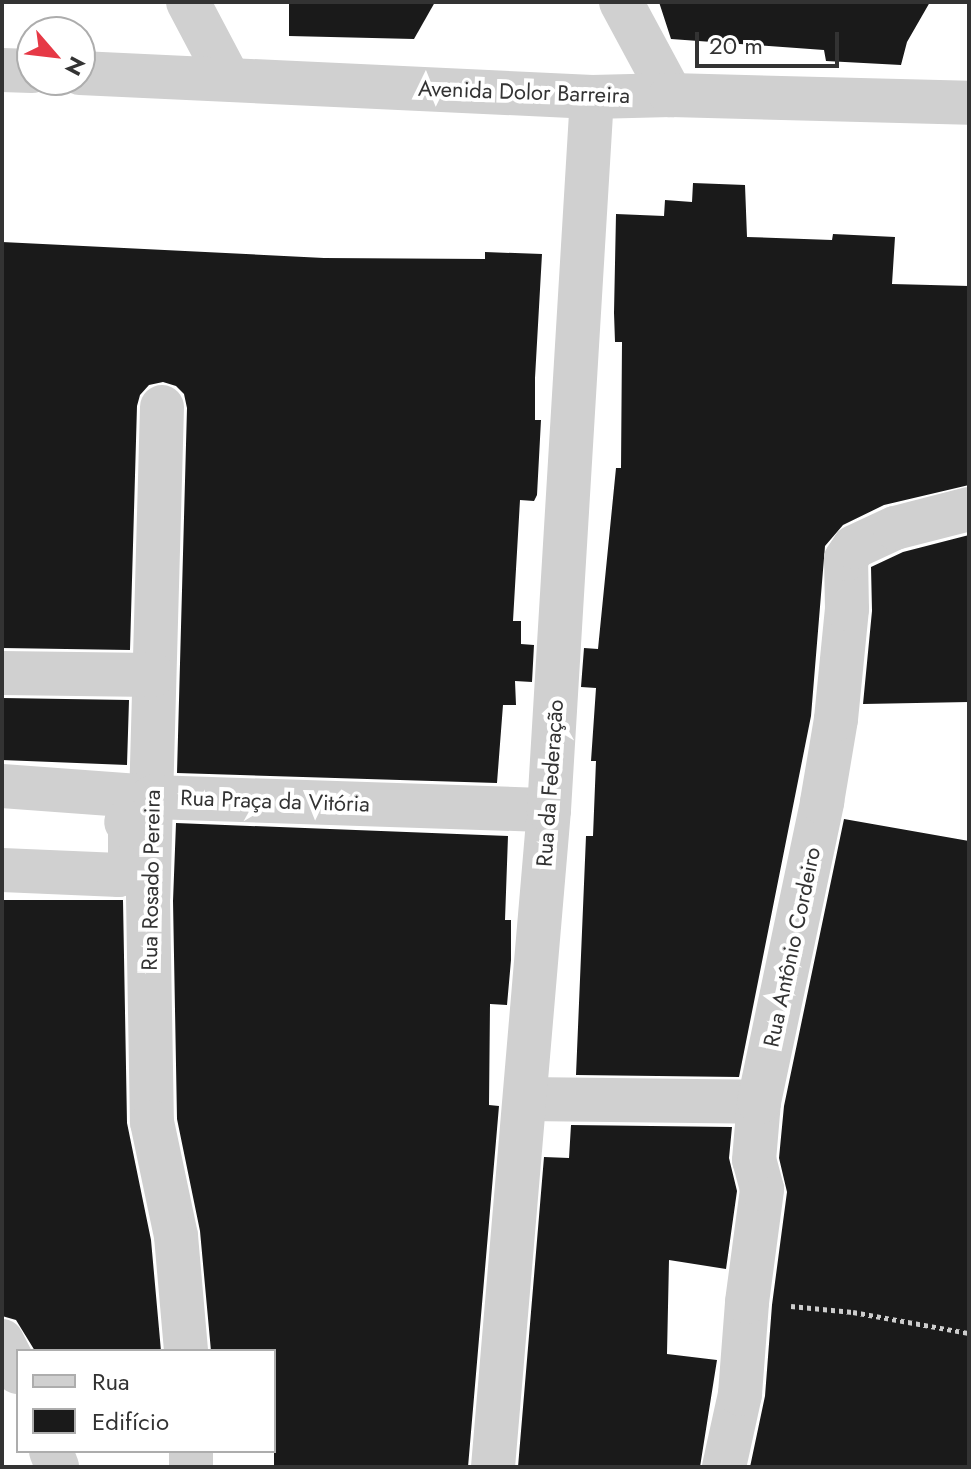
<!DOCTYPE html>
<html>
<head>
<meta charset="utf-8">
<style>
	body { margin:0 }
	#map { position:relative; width:971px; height:1469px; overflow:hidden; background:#fff; font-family:Jost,sans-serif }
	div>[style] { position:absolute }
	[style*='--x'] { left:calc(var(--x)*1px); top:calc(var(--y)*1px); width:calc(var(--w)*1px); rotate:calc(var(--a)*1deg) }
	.building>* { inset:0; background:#1a1a1a }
	.path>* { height:5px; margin-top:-2.5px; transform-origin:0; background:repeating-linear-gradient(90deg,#cdcdcd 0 4px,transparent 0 8px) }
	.minor>* { height:44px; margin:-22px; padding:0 22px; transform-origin:22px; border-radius:22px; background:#d0d0d0 }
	span { translate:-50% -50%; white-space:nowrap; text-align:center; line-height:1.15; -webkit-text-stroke:8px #fff; paint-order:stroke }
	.street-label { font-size:22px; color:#333 }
	.frame { position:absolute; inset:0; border:4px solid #333; pointer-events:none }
	.legend { position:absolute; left:16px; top:1349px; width:260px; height:104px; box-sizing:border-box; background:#fff; border:2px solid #adadad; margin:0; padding:10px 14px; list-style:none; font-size:24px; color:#333 }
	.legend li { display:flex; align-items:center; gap:16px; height:40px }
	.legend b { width:40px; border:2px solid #adadad }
	.north { position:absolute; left:16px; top:16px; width:80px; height:80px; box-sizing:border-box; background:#fff; border:2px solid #adadad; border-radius:50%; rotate:118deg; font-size:22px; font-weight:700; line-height:32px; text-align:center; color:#333 }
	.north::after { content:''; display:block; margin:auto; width:28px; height:36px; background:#e63946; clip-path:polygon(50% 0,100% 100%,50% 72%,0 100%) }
	.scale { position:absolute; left:695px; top:32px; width:144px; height:36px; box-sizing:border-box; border:4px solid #333; border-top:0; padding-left:10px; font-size:24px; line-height:28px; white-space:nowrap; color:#333; -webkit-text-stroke:6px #fff; paint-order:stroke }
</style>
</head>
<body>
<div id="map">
	<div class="building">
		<div style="clip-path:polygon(289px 2px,435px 2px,414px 39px,289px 36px)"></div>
		<div style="clip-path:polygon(659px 2px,930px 2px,907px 42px,901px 65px,826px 61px,824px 50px,671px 39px)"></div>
		<div style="clip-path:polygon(693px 183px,745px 185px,747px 237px,832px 240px,833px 234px,895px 237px,892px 284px,969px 286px,969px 485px,884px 505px,843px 525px,825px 546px,811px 716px,739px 1077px,576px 1075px,586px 836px,593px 836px,596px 761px,591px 761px,596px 688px,581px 687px,584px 648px,598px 649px,616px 468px,621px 468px,622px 342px,615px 342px,614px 313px,616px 214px,664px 216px,665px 200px,692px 202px)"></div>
		<div style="clip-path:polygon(2px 242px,324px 258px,485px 259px,485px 252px,542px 254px,535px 378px,535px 420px,541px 420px,537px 495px,534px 501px,520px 500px,513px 621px,521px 621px,521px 644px,534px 645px,532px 682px,515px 681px,516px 705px,503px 705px,497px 783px,177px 773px,187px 408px,184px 394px,176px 386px,163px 382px,149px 385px,140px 395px,137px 406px,130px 650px,2px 648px)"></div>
		<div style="clip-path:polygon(969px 535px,969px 702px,863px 704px,872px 611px,871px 567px,903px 552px)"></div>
		<div style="clip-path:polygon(2px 698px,129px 700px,127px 765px,2px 760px)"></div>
		<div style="clip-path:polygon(844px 819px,969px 841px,969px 1467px,750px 1467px,765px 1396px,772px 1305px,787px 1192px,779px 1158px,784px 1106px)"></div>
		<div style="clip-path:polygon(176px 823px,508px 836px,505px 920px,511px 920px,511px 960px,507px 1005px,490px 1004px,489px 1105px,499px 1106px,468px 1467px,274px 1467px,274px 1351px,211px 1351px,200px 1231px,177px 1119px,173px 901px)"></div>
		<div style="clip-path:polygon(2px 900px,123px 900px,127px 1123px,151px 1240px,161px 1351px,35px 1351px,16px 1320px,2px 1316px)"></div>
		<div style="clip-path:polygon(571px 1125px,732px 1127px,729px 1158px,737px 1191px,726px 1269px,669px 1260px,667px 1354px,717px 1360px,700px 1467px,518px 1467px,544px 1157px,569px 1158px)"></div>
	</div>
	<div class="path">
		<div style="--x:791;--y:1306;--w:62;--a:5.5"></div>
		<div style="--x:853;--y:1312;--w:118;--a:10.3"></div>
	</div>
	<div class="minor">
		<div style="--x:188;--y:2;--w:86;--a:62.2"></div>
		<div style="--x:621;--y:2;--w:106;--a:61.7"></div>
		<div style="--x:2;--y:70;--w:30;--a:2"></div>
		<div style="--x:80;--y:73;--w:513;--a:2.68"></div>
		<div style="--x:592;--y:97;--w:79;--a:-1.5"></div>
		<div style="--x:671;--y:95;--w:298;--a:1.5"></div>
		<div style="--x:162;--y:407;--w:490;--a:91.6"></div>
		<div style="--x:148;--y:897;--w:225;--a:89"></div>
		<div style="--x:152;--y:1122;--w:116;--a:78.1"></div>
		<div style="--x:176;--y:1236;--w:115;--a:85"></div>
		<div style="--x:2;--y:673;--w:151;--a:0.8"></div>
		<div style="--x:2;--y:786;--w:150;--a:4.2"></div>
		<div style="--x:152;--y:797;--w:397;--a:1.9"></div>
		<div style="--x:2;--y:870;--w:117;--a:2.4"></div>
		<div style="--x:119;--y:875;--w:14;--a:-39"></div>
		<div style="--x:130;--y:866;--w:39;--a:-90"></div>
		<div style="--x:130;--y:827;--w:6;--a:-129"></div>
		<div style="--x:525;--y:1099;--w:234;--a:0.7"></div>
		<div style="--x:2;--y:1341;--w:35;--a:63"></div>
		<div style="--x:51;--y:1451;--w:17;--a:69"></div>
		<div style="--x:191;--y:1451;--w:16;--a:90"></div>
		<div style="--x:493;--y:1467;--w:659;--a:-85.13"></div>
		<div style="--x:549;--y:810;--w:714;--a:-86.55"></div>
		<div style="--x:724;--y:1467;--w:75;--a:-77.6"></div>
		<div style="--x:740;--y:1394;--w:92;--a:-85.6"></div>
		<div style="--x:747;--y:1302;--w:114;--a:-82.4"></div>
		<div style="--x:762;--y:1189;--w:30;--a:-105"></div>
		<div style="--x:754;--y:1160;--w:58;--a:-85.1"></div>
		<div style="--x:759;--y:1102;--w:307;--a:-78.1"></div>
		<div style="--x:822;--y:802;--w:84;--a:-80.4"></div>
		<div style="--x:836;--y:719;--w:111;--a:-84.3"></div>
		<div style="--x:847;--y:609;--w:50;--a:-91.1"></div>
		<div style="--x:846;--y:559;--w:14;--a:-56"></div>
		<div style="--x:854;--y:547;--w:45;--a:-24.9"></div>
		<div style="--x:895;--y:528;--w:76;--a:-14.4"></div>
	</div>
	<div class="street-label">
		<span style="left:524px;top:92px;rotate:2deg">Avenida Dolor Barreira</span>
		<span style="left:550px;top:783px;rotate:-86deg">Rua da Federação</span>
		<span style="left:275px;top:801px;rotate:2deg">Rua Praça da Vitória</span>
		<span style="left:151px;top:880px;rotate:-89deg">Rua Rosado Pereira</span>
		<span style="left:792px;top:947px;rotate:-78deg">Rua Antônio Cordeiro</span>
	</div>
	<div class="frame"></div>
	<ul class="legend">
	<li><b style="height:10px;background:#d0d0d0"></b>Rua</li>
	<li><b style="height:22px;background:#1a1a1a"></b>Edifício</li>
	</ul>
	<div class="north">N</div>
	<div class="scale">20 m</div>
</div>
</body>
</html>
